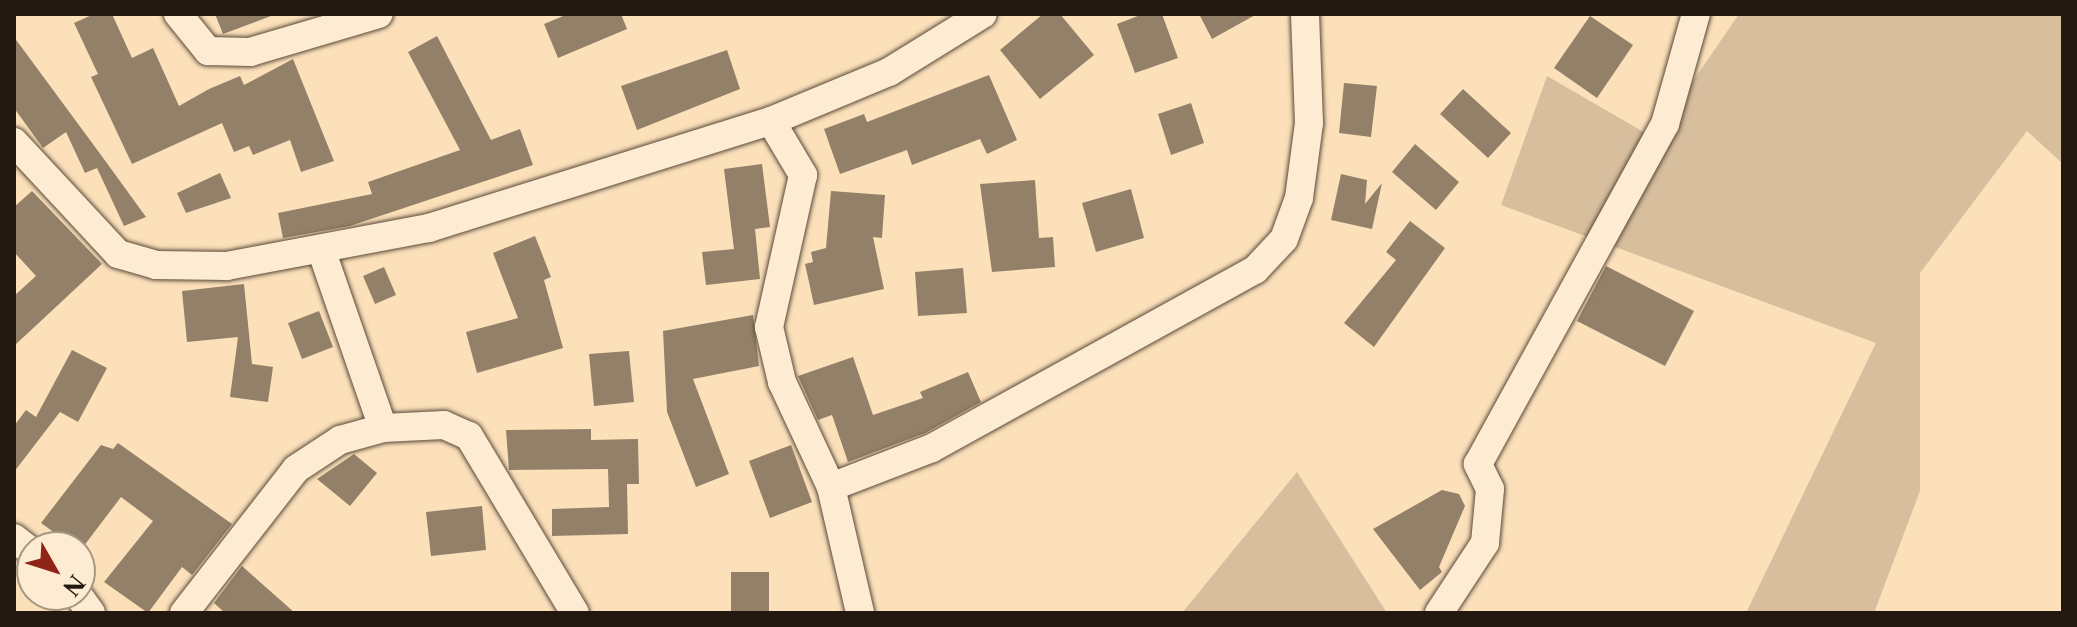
<!DOCTYPE html>
<html>
<head>
<meta charset="utf-8">
<style>
	body { margin:0 }
	#map { position:relative; width:2077px; height:627px; overflow:hidden; background:#fce0ba; font-family:"Libre Caslon Text",serif }
	div>[style] { position:absolute }
	[style*='--x'] { left:calc(var(--x)*1px); top:calc(var(--y)*1px); width:calc(var(--w)*1px); rotate:calc(var(--a)*1deg) }
	.green>* { inset:0; background:#d7be9d }
	.building>* { inset:0; background:#938068 }
	.roads { filter:drop-shadow(0 0 2px #584a3a) drop-shadow(0 0 2px #584a3a) }
	.street>* { height:28px; margin:-14px; padding:0 14px; transform-origin:14px; border-radius:14px; background:#fdebd2 }
	span { translate:-50% -50%; white-space:nowrap; text-align:center; line-height:1.15; -webkit-text-stroke:6px #fdebd2; paint-order:stroke }
	.frame { position:absolute; inset:0; border:16px solid #22180f; pointer-events:none }
	.north { position:absolute; left:16px; top:531px; width:80px; height:80px; box-sizing:border-box; background:#fdebd2; border:2px solid #a59784; border-radius:50%; rotate:129deg; font-size:22px; font-weight:700; line-height:32px; text-align:center; color:#22180f }
	.north::after { content:''; display:block; margin:auto; width:28px; height:36px; background:#8f2418; clip-path:polygon(50% 0,100% 100%,50% 72%,0 100%) }
</style>
</head>
<body>
<div id="map">
	<div class="green">
		<div style="clip-path:polygon(1739px 14px,2063px 14px,2063px 164px,2027px 131px,1920px 273px,1920px 491px,1874px 613px,1746px 613px,1876px 343px,1501px 205px,1547px 76px,1654px 138px)"></div>
		<div style="clip-path:polygon(1297px 472px,1387px 613px,1182px 613px)"></div>
	</div>
	<div class="building">
		<div style="clip-path:polygon(94px 14px,112px 14px,132px 58px,153px 48px,179px 106px,209px 89px,240px 76px,244px 85px,293px 59px,334px 161px,301px 172px,290px 140px,253px 155px,249px 146px,234px 152px,222px 123px,132px 164px,91px 77px,98px 74px,74px 23px)"></div>
		<div style="clip-path:polygon(215px 14px,271px 14px,271px 16px,223px 34px)"></div>
		<div style="clip-path:polygon(568px 14px,621px 14px,627px 29px,558px 58px,544px 24px)"></div>
		<div style="clip-path:polygon(1043px 14px,1060px 14px,1094px 55px,1040px 99px,1000px 50px)"></div>
		<div style="clip-path:polygon(1143px 14px,1162px 14px,1178px 58px,1135px 73px,1117px 24px)"></div>
		<div style="clip-path:polygon(1199px 14px,1257px 14px,1212px 39px)"></div>
		<div style="clip-path:polygon(1590px 16px,1633px 45px,1597px 98px,1554px 68px)"></div>
		<div style="clip-path:polygon(437px 36px,491px 140px,520px 129px,533px 165px,350px 226px,283px 238px,278px 213px,372px 194px,368px 182px,460px 150px,408px 52px)"></div>
		<div style="clip-path:polygon(14px 37px,101px 155px,146px 217px,124px 226px,97px 168px,85px 173px,66px 132px,43px 148px,14px 108px)"></div>
		<div style="clip-path:polygon(727px 50px,740px 89px,637px 130px,621px 86px)"></div>
		<div style="clip-path:polygon(989px 75px,1017px 140px,987px 154px,980px 139px,912px 165px,907px 150px,840px 174px,824px 129px,864px 114px,867px 122px)"></div>
		<div style="clip-path:polygon(1344px 83px,1377px 86px,1371px 137px,1339px 133px)"></div>
		<div style="clip-path:polygon(1463px 89px,1511px 133px,1488px 158px,1440px 114px)"></div>
		<div style="clip-path:polygon(1191px 103px,1204px 143px,1171px 155px,1158px 114px)"></div>
		<div style="clip-path:polygon(1415px 144px,1459px 182px,1436px 210px,1392px 172px)"></div>
		<div style="clip-path:polygon(762px 164px,770px 227px,755px 229px,760px 279px,706px 285px,702px 252px,734px 249px,724px 169px)"></div>
		<div style="clip-path:polygon(220px 173px,231px 198px,186px 213px,177px 193px)"></div>
		<div style="clip-path:polygon(1341px 174px,1367px 180px,1365px 204px,1382px 183px,1372px 229px,1331px 220px)"></div>
		<div style="clip-path:polygon(1035px 180px,1039px 238px,1053px 237px,1055px 267px,992px 272px,980px 184px)"></div>
		<div style="clip-path:polygon(1131px 189px,1144px 238px,1096px 252px,1082px 203px)"></div>
		<div style="clip-path:polygon(32px 191px,102px 264px,14px 346px,14px 296px,36px 276px,14px 252px,14px 207px)"></div>
		<div style="clip-path:polygon(831px 191px,885px 195px,882px 238px,873px 237px,884px 289px,814px 305px,805px 264px,813px 262px,811px 252px,826px 248px)"></div>
		<div style="clip-path:polygon(1410px 221px,1445px 248px,1374px 347px,1344px 323px,1396px 260px,1386px 252px)"></div>
		<div style="clip-path:polygon(535px 236px,551px 277px,544px 280px,563px 348px,477px 373px,466px 332px,518px 318px,493px 253px)"></div>
		<div style="clip-path:polygon(1606px 266px,1694px 311px,1665px 366px,1577px 321px)"></div>
		<div style="clip-path:polygon(384px 267px,396px 295px,375px 304px,363px 276px)"></div>
		<div style="clip-path:polygon(963px 268px,967px 313px,918px 316px,915px 272px)"></div>
		<div style="clip-path:polygon(244px 284px,252px 364px,273px 367px,268px 402px,230px 397px,238px 337px,187px 342px,182px 291px)"></div>
		<div style="clip-path:polygon(319px 311px,333px 347px,302px 359px,288px 323px)"></div>
		<div style="clip-path:polygon(753px 315px,759px 366px,693px 379px,729px 474px,696px 487px,667px 412px,663px 331px)"></div>
		<div style="clip-path:polygon(72px 350px,107px 368px,78px 422px,60px 412px,14px 472px,14px 426px,26px 410px,36px 417px)"></div>
		<div style="clip-path:polygon(629px 351px,634px 402px,594px 406px,589px 354px)"></div>
		<div style="clip-path:polygon(853px 357px,873px 415px,923px 398px,920px 392px,968px 372px,981px 402px,925px 433px,848px 462px,832px 415px,818px 420px,798px 376px)"></div>
		<div style="clip-path:polygon(591px 429px,591px 440px,638px 439px,639px 484px,627px 484px,628px 534px,552px 536px,552px 509px,609px 507px,608px 469px,509px 470px,506px 430px)"></div>
		<div style="clip-path:polygon(118px 443px,232px 524px,192px 575px,182px 567px,148px 613px,104px 582px,153px 521px,121px 497px,80px 551px,41px 523px,101px 445px,113px 449px)"></div>
		<div style="clip-path:polygon(791px 445px,812px 502px,770px 518px,749px 461px)"></div>
		<div style="clip-path:polygon(354px 454px,377px 473px,350px 506px,317px 479px)"></div>
		<div style="clip-path:polygon(1442px 490px,1459px 494px,1465px 506px,1439px 567px,1442px 572px,1420px 590px,1373px 529px)"></div>
		<div style="clip-path:polygon(482px 506px,486px 550px,431px 556px,426px 512px)"></div>
		<div style="clip-path:polygon(242px 566px,295px 613px,225px 613px,214px 603px)"></div>
		<div style="clip-path:polygon(731px 572px,769px 572px,769px 613px,731px 613px)"></div>
	</div>
	<div class="roads">
		<div class="street">
			<div style="--x:178;--y:14;--w:48;--a:51"></div>
			<div style="--x:208;--y:51;--w:42;--a:1.4"></div>
			<div style="--x:250;--y:52;--w:134;--a:-16.4"></div>
			<div style="--x:771;--y:121;--w:63;--a:59.3"></div>
			<div style="--x:803;--y:175;--w:156;--a:102.6"></div>
			<div style="--x:769;--y:327;--w:57;--a:76.7"></div>
			<div style="--x:782;--y:382;--w:116;--a:65"></div>
			<div style="--x:831;--y:487;--w:129;--a:77"></div>
			<div style="--x:14;--y:142;--w:153;--a:47.1"></div>
			<div style="--x:118;--y:254;--w:40;--a:16"></div>
			<div style="--x:156;--y:265;--w:71;--a:0.8"></div>
			<div style="--x:227;--y:266;--w:206;--a:-10.7"></div>
			<div style="--x:429;--y:228;--w:358;--a:-17.4"></div>
			<div style="--x:771;--y:121;--w:128;--a:-22.6"></div>
			<div style="--x:889;--y:72;--w:110;--a:-31.7"></div>
			<div style="--x:322;--y:252;--w:186;--a:70.9"></div>
			<div style="--x:383;--y:428;--w:61;--a:-2.8"></div>
			<div style="--x:444;--y:425;--w:27;--a:24"></div>
			<div style="--x:469;--y:436;--w:206;--a:59.1"></div>
			<div style="--x:831;--y:487;--w:108;--a:-21.1"></div>
			<div style="--x:932;--y:448;--w:369;--a:-28.9"></div>
			<div style="--x:1255;--y:270;--w:42;--a:-46.9"></div>
			<div style="--x:1284;--y:239;--w:44;--a:-69.9"></div>
			<div style="--x:1299;--y:198;--w:76;--a:-82.4"></div>
			<div style="--x:1309;--y:123;--w:109;--a:-92.1"></div>
			<div style="--x:14;--y:538;--w:23;--a:38"></div>
			<div style="--x:78;--y:595;--w:22;--a:54"></div>
			<div style="--x:184;--y:613;--w:182;--a:-52.1"></div>
			<div style="--x:296;--y:469;--w:53;--a:-33.4"></div>
			<div style="--x:340;--y:440;--w:45;--a:-15.6"></div>
			<div style="--x:1439;--y:613;--w:84;--a:-56.7"></div>
			<div style="--x:1485;--y:543;--w:54;--a:-84.7"></div>
			<div style="--x:1490;--y:489;--w:28;--a:-116"></div>
			<div style="--x:1478;--y:464;--w:388;--a:-61.2"></div>
			<div style="--x:1665;--y:124;--w:114;--a:-74.3"></div>
		</div>
	</div>
	<div class="frame"></div>
	<div class="north">N</div>
</div>
</body>
</html>
